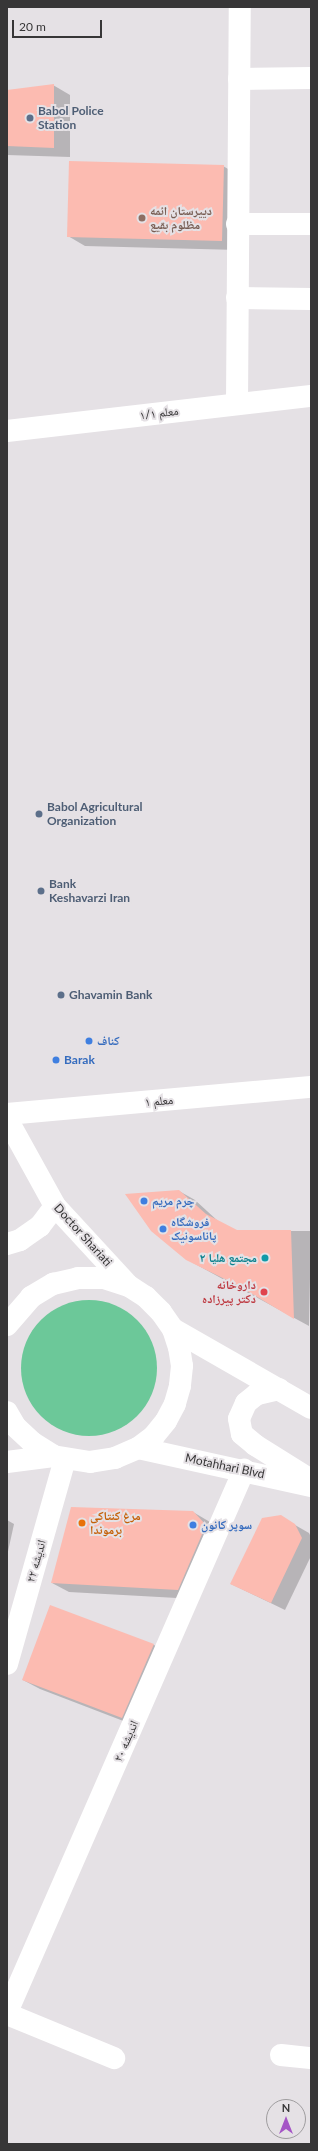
<!DOCTYPE html>
<html>
<head>
<meta charset="utf-8">
<style>
	body { margin:0 }
	#map { position:relative; width:318px; height:2151px; overflow:hidden; background:#e5e1e5; font-family:Lato,"Noto Naskh Arabic",sans-serif }
	div>[style] { position:absolute }
	[style*='--x'] { left:calc(var(--x)*1px); top:calc(var(--y)*1px); width:calc(var(--w)*1px); rotate:calc(var(--a)*1deg) }
	.green>* { inset:0; background:#6cc899 }
	.round { border-radius:50% }
	.shadow>* { inset:0; background:#0003 }
	.building>* { inset:0; background:#fcbbb1 }
	.minor>* { height:22px; margin:-11px; padding:0 11px; transform-origin:11px; border-radius:11px; background:#fff }
	.major>* { height:22px; margin:-11px; padding:0 11px; transform-origin:11px; border-radius:11px; background:#fff }
	.dots>* { width:11px; height:11px; translate:-50% -50%; box-sizing:border-box; border:2px solid #e5e1e5; border-radius:50% }
	span { translate:-50% -50%; white-space:nowrap; text-align:center; line-height:1.15; -webkit-text-stroke:4px #e5e1e5; paint-order:stroke }
	.service-label { font-size:12px; color:#4e5e75; font-weight:700 }
	.left { translate:0 -50%; text-align:left }
	.education-label { font-size:12px; color:#785e54; font-weight:700 }
	.street-label { font-size:12px; color:#373637 }
	.shop-label { font-size:12px; color:#366cbe; font-weight:700 }
	.culture-label { font-size:12px; color:#0d838f; font-weight:700 }
	.right { translate:-100% -50%; text-align:right }
	.health-label { font-size:12px; color:#be3a42; font-weight:700 }
	.food-label { font-size:12px; color:#c56008; font-weight:700 }
	.frame { position:absolute; inset:0; border:8px solid #373637; pointer-events:none }
	.north { position:absolute; left:266px; top:2099px; width:40px; height:40px; box-sizing:border-box; background:#e5e1e5; border:1px solid #9f9d9f; border-radius:50%; rotate:0deg; font-size:11px; font-weight:700; line-height:16px; text-align:center; color:#373637 }
	.north::after { content:''; display:block; margin:auto; width:14px; height:18px; background:#a555c6; clip-path:polygon(50% 0,100% 100%,50% 72%,0 100%) }
	.scale { position:absolute; left:12px; top:20px; width:90px; height:18px; box-sizing:border-box; border:2px solid #373637; border-top:0; padding-left:5px; font-size:12px; line-height:14px; white-space:nowrap; color:#373637; -webkit-text-stroke:3px #e5e1e5; paint-order:stroke }
</style>
</head>
<body>
<div id="map">
	<div class="green">
		<div class="round" style="left:21px;top:1300px;width:136px;height:136px"></div>
	</div>
	<div class="shadow">
		<div style="clip-path:polygon(53px 85px,70px 95px,70px 157px,7px 155px,7px 91px)"></div>
		<div style="clip-path:polygon(223px 166px,240px 176px,238px 250px,85px 246px,68px 236px)"></div>
		<div style="clip-path:polygon(179px 1191px,195px 1200px,219px 1222px,236px 1231px,311px 1231px,309px 1326px,186px 1259px)"></div>
		<div style="clip-path:polygon(193px 1512px,210px 1522px,195px 1599px,69px 1592px,52px 1583px)"></div>
		<div style="clip-path:polygon(281px 1517px,309px 1533px,311px 1537px,311px 1556px,285px 1610px,231px 1584px)"></div>
		<div style="clip-path:polygon(7px 1520px,14px 1524px,7px 1556px)"></div>
		<div style="clip-path:polygon(50px 1607px,154px 1645px,171px 1655px,139px 1727px,40px 1689px,23px 1680px)"></div>
	</div>
	<div class="building">
		<div style="clip-path:polygon(54px 84px,54px 148px,7px 146px,7px 90px)"></div>
		<div style="clip-path:polygon(69px 161px,224px 165px,222px 241px,67px 237px)"></div>
		<div style="clip-path:polygon(179px 1190px,206px 1214px,237px 1230px,291px 1230px,294px 1319px,239px 1286px,186px 1260px,151px 1231px,125px 1194px)"></div>
		<div style="clip-path:polygon(71px 1507px,193px 1511px,206px 1525px,178px 1590px,51px 1583px)"></div>
		<div style="clip-path:polygon(281px 1515px,295px 1524px,302px 1538px,271px 1603px,230px 1584px,262px 1518px)"></div>
		<div style="clip-path:polygon(50px 1605px,154px 1644px,122px 1718px,22px 1680px)"></div>
	</div>
	<div class="minor">
		<div style="--x:239;--y:79;--w:72;--a:-0.8"></div>
		<div style="--x:237;--y:224;--w:74;--a:0"></div>
		<div style="--x:237;--y:298;--w:74;--a:0.8"></div>
		<div style="--x:237;--y:403;--w:396;--a:-89.6"></div>
		<div style="--x:7;--y:431;--w:306;--a:-6.6"></div>
		<div style="--x:7;--y:1114;--w:305;--a:-5.1"></div>
		<div style="--x:7;--y:1664;--w:213;--a:-74.2"></div>
		<div style="--x:7;--y:2012;--w:592;--a:-66.38"></div>
		<div style="--x:7;--y:2014;--w:116;--a:22.4"></div>
		<div style="--x:281;--y:2055;--w:30;--a:6"></div>
	</div>
	<div class="major">
		<div style="--x:7;--y:1119;--w:99;--a:61.1"></div>
		<div style="--x:55;--y:1206;--w:108;--a:47.3"></div>
		<div style="--x:7;--y:1244;--w:14;--a:-17"></div>
		<div style="--x:20;--y:1240;--w:24;--a:-35"></div>
		<div style="--x:40;--y:1226;--w:25;--a:-53"></div>
		<div style="--x:7;--y:1325;--w:37;--a:-49"></div>
		<div style="--x:31;--y:1297;--w:26;--a:-31"></div>
		<div style="--x:53;--y:1284;--w:26;--a:-13"></div>
		<div style="--x:78;--y:1278;--w:26;--a:0"></div>
		<div style="--x:104;--y:1278;--w:26;--a:18"></div>
		<div style="--x:129;--y:1286;--w:20;--a:33"></div>
		<div style="--x:146;--y:1297;--w:21;--a:45"></div>
		<div style="--x:161;--y:1312;--w:21;--a:55"></div>
		<div style="--x:173;--y:1329;--w:19;--a:72"></div>
		<div style="--x:179;--y:1347;--w:19;--a:81"></div>
		<div style="--x:182;--y:1366;--w:20;--a:96"></div>
		<div style="--x:180;--y:1386;--w:19;--a:106"></div>
		<div style="--x:175;--y:1404;--w:19;--a:118"></div>
		<div style="--x:166;--y:1421;--w:19;--a:129"></div>
		<div style="--x:154;--y:1436;--w:20;--a:143"></div>
		<div style="--x:138;--y:1448;--w:25;--a:157"></div>
		<div style="--x:115;--y:1458;--w:25;--a:171"></div>
		<div style="--x:90;--y:1462;--w:36;--a:-171"></div>
		<div style="--x:54;--y:1456;--w:25;--a:-148"></div>
		<div style="--x:33;--y:1443;--w:25;--a:-137"></div>
		<div style="--x:15;--y:1426;--w:16;--a:-120"></div>
		<div style="--x:173;--y:1329;--w:159;--a:29.8"></div>
		<div style="--x:279;--y:1389;--w:23;--a:167"></div>
		<div style="--x:257;--y:1394;--w:14;--a:141"></div>
		<div style="--x:246;--y:1403;--w:17;--a:114"></div>
		<div style="--x:239;--y:1419;--w:15;--a:79"></div>
		<div style="--x:242;--y:1434;--w:17;--a:40"></div>
		<div style="--x:255;--y:1445;--w:66;--a:32"></div>
		<div style="--x:138;--y:1448;--w:177;--a:12.4"></div>
		<div style="--x:7;--y:1462;--w:47;--a:-7.3"></div>
	</div>
	<div class="dots">
		<div style="left:30px;top:118px;background:#5c6f8a"></div>
		<div style="left:142px;top:218px;background:#8d6e63"></div>
		<div style="left:39px;top:814px;background:#5c6f8a"></div>
		<div style="left:41px;top:891px;background:#5c6f8a"></div>
		<div style="left:61px;top:995px;background:#5c6f8a"></div>
		<div style="left:89px;top:1041px;background:#3f7fe0"></div>
		<div style="left:56px;top:1060px;background:#3f7fe0"></div>
		<div style="left:144px;top:1201px;background:#3f7fe0"></div>
		<div style="left:163px;top:1229px;background:#3f7fe0"></div>
		<div style="left:265px;top:1258px;background:#0f9aa8"></div>
		<div style="left:264px;top:1292px;background:#e0444e"></div>
		<div style="left:82px;top:1523px;background:#e8710a"></div>
		<div style="left:193px;top:1525px;background:#3f7fe0"></div>
	</div>
	<div class="service-label">
		<span class="left" style="left:38px;top:118px">Babol Police<br>Station</span>
		<span class="left" style="left:47px;top:814px">Babol Agricultural<br>Organization</span>
		<span class="left" style="left:49px;top:891px">Bank<br>Keshavarzi Iran</span>
		<span class="left" style="left:69px;top:995px">Ghavamin Bank</span>
	</div>
	<div class="education-label">
		<span class="left" style="left:150px;top:218px">دییرستان ائمه<br>مظلوم بقیع</span>
	</div>
	<div class="street-label">
		<span style="left:159px;top:413px;rotate:-7deg">معلم ۱/۱</span>
		<span style="left:159px;top:1101px;rotate:-5deg">معلم ۱</span>
		<span style="left:83px;top:1235px;rotate:48deg">Doctor Shariati</span>
		<span style="left:225px;top:1466px;rotate:12deg">Motahhari Blvd</span>
		<span style="left:36px;top:1561px;rotate:-74deg">اندیشه ۲۲</span>
		<span style="left:126px;top:1741px;rotate:-66deg">اندیشه ۲۰</span>
	</div>
	<div class="shop-label">
		<span class="left" style="left:97px;top:1041px">کناف</span>
		<span class="left" style="left:64px;top:1060px">Barak</span>
		<span class="left" style="left:152px;top:1201px">چرم مریم</span>
		<span class="left" style="left:171px;top:1229px">فروشگاه<br>پاناسونیک</span>
		<span class="left" style="left:201px;top:1525px">سوپر کانون</span>
	</div>
	<div class="culture-label">
		<span class="right" style="left:257px;top:1258px">مجتمع هلیا ۲</span>
	</div>
	<div class="health-label">
		<span class="right" style="left:256px;top:1292px">داروخانه<br>دکتر پیرزاده</span>
	</div>
	<div class="food-label">
		<span class="left" style="left:90px;top:1523px">مرغ کنتاکی<br>برموندا</span>
	</div>
	<div class="frame"></div>
	<div class="north">N</div>
	<div class="scale">20 m</div>
</div>
</body>
</html>
